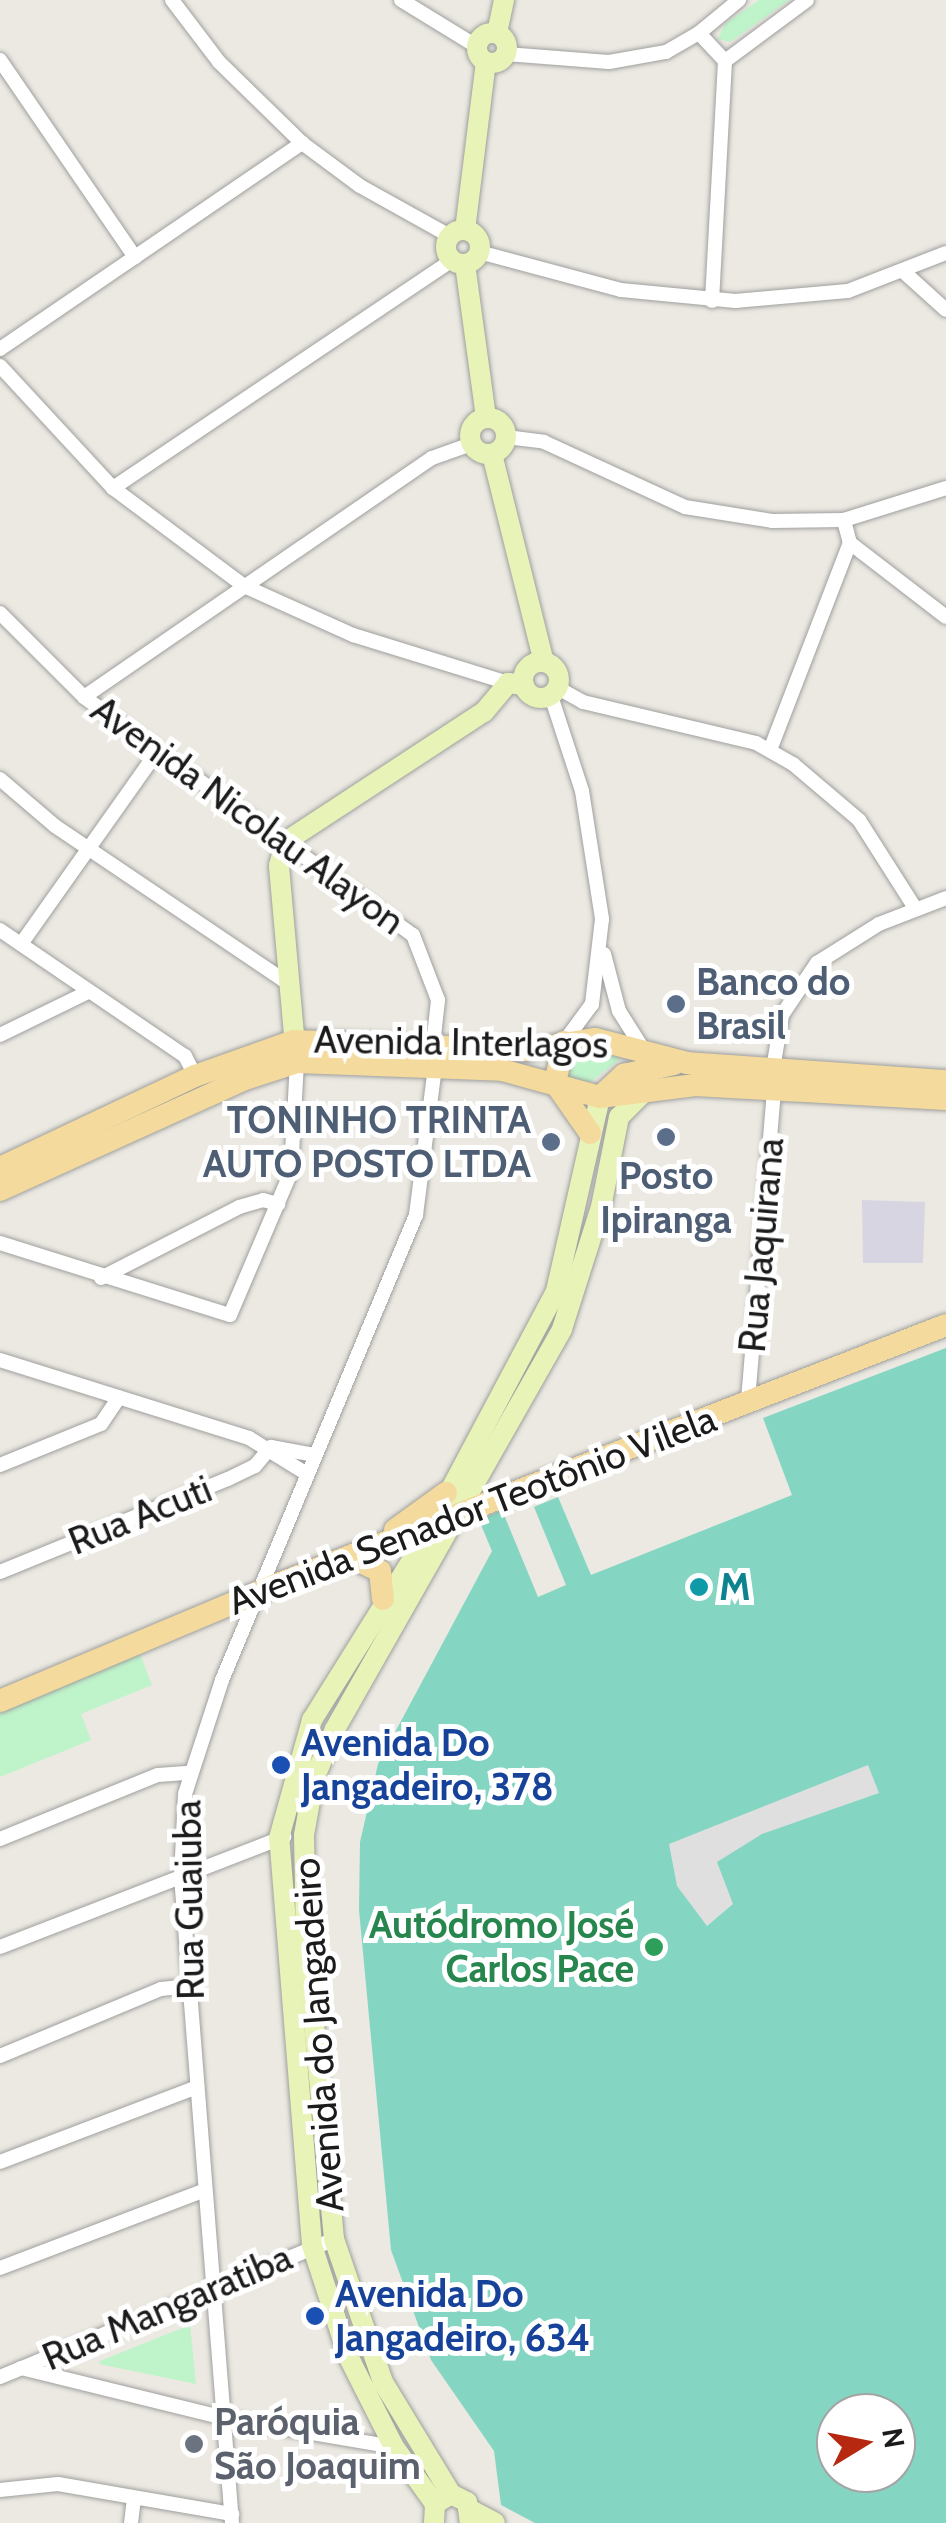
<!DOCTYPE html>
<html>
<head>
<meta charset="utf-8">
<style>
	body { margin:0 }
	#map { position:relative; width:946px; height:2523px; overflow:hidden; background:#ebe9e1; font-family:Cabin,sans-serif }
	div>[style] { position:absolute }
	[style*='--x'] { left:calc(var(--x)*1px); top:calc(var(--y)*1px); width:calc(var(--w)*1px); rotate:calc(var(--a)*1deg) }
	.park>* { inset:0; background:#bff4cb }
	.pitch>* { inset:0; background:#84d6c2 }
	.parking>* { inset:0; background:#dfdfdf }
	.plaza>* { inset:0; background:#d7d5e1 }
	.roads { filter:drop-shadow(0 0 2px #9f9f9f) drop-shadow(0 0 2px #9f9f9f) }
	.street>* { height:14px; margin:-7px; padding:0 7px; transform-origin:7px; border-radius:7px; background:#fff }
	.secondary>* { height:20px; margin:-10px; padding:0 10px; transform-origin:10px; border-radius:10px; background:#e7f3b7 }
	.secondary>.ring { margin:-10px; padding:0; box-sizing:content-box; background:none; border:20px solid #e7f3b7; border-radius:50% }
	.primary>* { height:22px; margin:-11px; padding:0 11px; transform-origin:11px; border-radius:11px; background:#f4db9d }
	.dots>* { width:28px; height:28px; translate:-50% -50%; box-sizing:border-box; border:5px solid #fff; border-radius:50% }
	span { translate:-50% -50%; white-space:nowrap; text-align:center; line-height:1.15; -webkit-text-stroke:10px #fff; paint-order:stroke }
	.street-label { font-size:38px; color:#1b1b1b }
	.service-label { font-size:38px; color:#4e5e75; font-weight:700 }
	.left { translate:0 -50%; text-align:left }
	.right { translate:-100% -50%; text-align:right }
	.culture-label { font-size:38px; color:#0d838f; font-weight:700 }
	.transit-label { font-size:38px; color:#164399; font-weight:700 }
	.leisure-label { font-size:38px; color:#27864d; font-weight:700 }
	.worship-label { font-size:38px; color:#5b616d; font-weight:700 }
	.north { position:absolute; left:816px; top:2393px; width:100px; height:100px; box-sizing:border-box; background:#fff; border:2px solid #a4a4a4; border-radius:50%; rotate:80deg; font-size:28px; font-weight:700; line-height:40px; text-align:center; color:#1b1b1b }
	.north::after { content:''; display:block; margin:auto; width:35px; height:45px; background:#b6280f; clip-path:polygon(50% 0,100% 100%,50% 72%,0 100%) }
</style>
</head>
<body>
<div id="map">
	<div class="park">
		<div style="clip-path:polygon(759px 0,789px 0,730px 42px,718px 39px,725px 24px)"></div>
		<div style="clip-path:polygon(578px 1046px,620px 1056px,620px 1059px,587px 1085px,570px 1082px,560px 1057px)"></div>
		<div style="clip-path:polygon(140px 1654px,152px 1685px,81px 1714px,91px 1740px,0 1777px,0 1711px)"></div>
		<div style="clip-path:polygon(190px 2325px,196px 2384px,99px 2364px,100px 2361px)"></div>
	</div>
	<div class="pitch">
		<div style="clip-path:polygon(evenodd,946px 1348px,946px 2523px,535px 2523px,501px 2505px,494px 2451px,431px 2360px,391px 2250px,359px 1910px,360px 1842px,378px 1764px,492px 1551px,479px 1520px,502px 1510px,538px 1597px,566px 1585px,534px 1507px,558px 1497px,591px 1575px,792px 1495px,763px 1418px,946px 1348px,836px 2413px,896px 2413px,896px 2473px,836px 2473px,836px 2413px)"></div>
	</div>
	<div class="parking">
		<div style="clip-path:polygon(868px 1765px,879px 1793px,762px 1834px,717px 1862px,733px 1904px,707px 1926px,677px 1886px,669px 1844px)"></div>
	</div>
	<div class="plaza">
		<div style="clip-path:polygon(862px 1200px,925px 1202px,923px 1263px,863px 1263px)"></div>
	</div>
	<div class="roads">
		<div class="street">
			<div style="--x:172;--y:0;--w:78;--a:52.8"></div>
			<div style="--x:219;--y:62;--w:116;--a:44.3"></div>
			<div style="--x:302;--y:143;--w:72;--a:36.6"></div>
			<div style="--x:360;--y:186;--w:103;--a:29.1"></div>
			<div style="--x:401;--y:0;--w:88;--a:31.5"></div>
			<div style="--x:506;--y:54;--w:103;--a:4.4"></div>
			<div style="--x:609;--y:62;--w:58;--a:-10"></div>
			<div style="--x:666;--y:52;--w:38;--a:-30"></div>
			<div style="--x:0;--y:60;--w:239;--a:55.6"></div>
			<div style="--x:725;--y:61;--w:102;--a:-36.6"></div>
			<div style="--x:725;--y:61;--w:38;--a:-133"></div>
			<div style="--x:699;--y:33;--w:52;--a:-39.5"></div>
			<div style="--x:479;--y:252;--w:147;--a:15"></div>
			<div style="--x:621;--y:290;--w:115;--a:5.5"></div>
			<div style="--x:735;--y:301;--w:113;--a:-5.1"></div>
			<div style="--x:848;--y:291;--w:105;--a:-21.2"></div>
			<div style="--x:905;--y:273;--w:55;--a:42.1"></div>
			<div style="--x:712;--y:301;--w:240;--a:-86.9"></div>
			<div style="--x:0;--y:349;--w:366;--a:-34.3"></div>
			<div style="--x:0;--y:366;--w:166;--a:47.2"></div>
			<div style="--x:113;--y:488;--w:164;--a:36.8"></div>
			<div style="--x:244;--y:586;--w:120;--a:24.2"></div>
			<div style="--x:353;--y:635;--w:162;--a:17.2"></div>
			<div style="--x:506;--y:437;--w:38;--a:7"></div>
			<div style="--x:544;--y:442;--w:155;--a:24.7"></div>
			<div style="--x:685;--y:507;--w:88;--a:9.1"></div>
			<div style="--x:772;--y:521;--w:72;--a:-0.8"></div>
			<div style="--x:844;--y:520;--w:107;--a:-17.4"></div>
			<div style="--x:113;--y:488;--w:409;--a:-33.9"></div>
			<div style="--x:850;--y:543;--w:121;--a:37.6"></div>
			<div style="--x:0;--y:613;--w:119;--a:45"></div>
			<div style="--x:84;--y:697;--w:406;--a:35.9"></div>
			<div style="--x:413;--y:935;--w:70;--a:69"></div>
			<div style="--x:438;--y:1000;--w:45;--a:96.3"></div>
			<div style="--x:558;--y:688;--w:29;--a:29"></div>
			<div style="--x:583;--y:702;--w:178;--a:13.3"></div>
			<div style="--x:756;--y:743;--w:43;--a:29.6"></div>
			<div style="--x:793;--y:764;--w:87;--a:40.3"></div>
			<div style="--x:859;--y:820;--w:104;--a:57.5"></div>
			<div style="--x:551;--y:696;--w:100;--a:71.9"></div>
			<div style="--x:582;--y:791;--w:130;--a:81.1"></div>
			<div style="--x:602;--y:919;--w:86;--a:96.7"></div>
			<div style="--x:592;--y:1004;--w:47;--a:126.4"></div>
			<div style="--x:84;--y:697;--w:422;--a:-34.5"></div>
			<div style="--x:432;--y:458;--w:41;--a:-19.7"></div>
			<div style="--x:770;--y:750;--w:222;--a:-68.9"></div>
			<div style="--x:850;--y:543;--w:24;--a:-105"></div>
			<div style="--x:0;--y:779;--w:72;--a:40.5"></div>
			<div style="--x:55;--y:826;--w:281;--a:34"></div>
			<div style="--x:0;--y:930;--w:224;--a:34.3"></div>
			<div style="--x:185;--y:1056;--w:22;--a:63"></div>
			<div style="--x:21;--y:944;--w:234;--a:-54.7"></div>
			<div style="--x:604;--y:954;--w:59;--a:75.3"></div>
			<div style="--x:619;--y:1011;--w:45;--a:57.7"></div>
			<div style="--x:0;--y:1035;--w:98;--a:-26"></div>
			<div style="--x:773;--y:1069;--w:55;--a:-80.5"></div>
			<div style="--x:782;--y:1015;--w:63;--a:-56.1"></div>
			<div style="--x:817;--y:963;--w:73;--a:-32.2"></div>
			<div style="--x:879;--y:924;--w:72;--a:-21.2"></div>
			<div style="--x:0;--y:1243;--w:241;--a:17.4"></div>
			<div style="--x:230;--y:1315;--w:155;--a:-66.9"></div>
			<div style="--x:291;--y:1172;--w:110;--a:-86.9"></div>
			<div style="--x:101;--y:1278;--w:155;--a:-27.2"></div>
			<div style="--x:239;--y:1207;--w:25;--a:-16"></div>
			<div style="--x:263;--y:1200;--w:16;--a:15"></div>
			<div style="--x:0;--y:1360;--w:261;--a:17.4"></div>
			<div style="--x:249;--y:1438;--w:68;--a:31.8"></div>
			<div style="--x:748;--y:1400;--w:312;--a:-85.2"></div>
			<div style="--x:271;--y:1447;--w:45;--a:10.3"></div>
			<div style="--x:0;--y:1465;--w:109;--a:-22.1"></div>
			<div style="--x:101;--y:1424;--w:32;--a:-56"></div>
			<div style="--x:0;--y:1572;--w:246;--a:-22.2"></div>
			<div style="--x:228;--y:1479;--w:30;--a:-26"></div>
			<div style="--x:255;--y:1466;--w:25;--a:-50"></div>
			<div style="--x:0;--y:1839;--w:170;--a:-22.1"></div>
			<div style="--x:158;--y:1775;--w:31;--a:-4"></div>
			<div style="--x:0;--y:1947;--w:305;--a:-21.2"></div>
			<div style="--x:0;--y:2056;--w:174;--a:-22.6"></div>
			<div style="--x:161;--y:1989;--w:27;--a:-6"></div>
			<div style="--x:0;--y:2162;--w:211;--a:-20.8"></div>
			<div style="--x:0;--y:2268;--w:219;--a:-20.8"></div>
			<div style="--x:21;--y:2368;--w:209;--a:13.8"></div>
			<div style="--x:224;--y:2418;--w:172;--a:9.7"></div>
			<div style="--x:0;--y:2377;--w:361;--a:-22.4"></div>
			<div style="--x:0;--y:2490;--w:58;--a:-5.9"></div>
			<div style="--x:58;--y:2484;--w:177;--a:9.8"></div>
			<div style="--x:131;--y:2523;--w:24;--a:-83"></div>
			<div style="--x:232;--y:2523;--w:648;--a:-94.51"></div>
			<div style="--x:181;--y:1877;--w:83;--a:-87.2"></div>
			<div style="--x:185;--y:1794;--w:120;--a:-72"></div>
			<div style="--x:222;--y:1680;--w:504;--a:-67.35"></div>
			<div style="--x:416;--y:1215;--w:149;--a:-82.7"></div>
		</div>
		<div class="secondary">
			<div class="ring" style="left:477px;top:33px;width:10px;height:10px"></div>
			<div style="--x:497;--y:33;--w:34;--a:-78"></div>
			<div style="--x:465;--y:230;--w:169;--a:-82.9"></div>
			<div class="ring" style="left:446px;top:230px;width:14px;height:14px"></div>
			<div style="--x:465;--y:264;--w:155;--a:82.2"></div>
			<div class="ring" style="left:470px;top:418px;width:16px;height:16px"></div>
			<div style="--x:492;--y:454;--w:214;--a:76"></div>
			<div class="ring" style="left:523px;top:662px;width:16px;height:16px"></div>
			<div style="--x:296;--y:1057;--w:192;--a:-95.1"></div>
			<div style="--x:279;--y:866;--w:25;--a:-76"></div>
			<div style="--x:285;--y:842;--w:238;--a:-33.2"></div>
			<div style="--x:484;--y:712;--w:38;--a:-50"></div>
			<div style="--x:508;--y:683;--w:16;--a:7"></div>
			<div style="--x:451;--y:2494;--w:131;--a:-121.3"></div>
			<div style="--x:383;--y:2382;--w:151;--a:-108.9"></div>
			<div style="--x:334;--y:2239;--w:301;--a:-95.3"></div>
			<div style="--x:306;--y:1939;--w:104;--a:-91.1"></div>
			<div style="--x:304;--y:1835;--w:57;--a:-79.9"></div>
			<div style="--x:314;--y:1779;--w:54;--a:-67.2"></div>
			<div style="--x:335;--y:1729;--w:460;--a:-60.4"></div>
			<div style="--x:562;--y:1329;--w:128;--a:-72.3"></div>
			<div style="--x:601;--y:1207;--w:92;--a:-78.7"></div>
			<div style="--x:619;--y:1117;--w:35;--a:-45"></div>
			<div style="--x:435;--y:2504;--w:70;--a:-125.7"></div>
			<div style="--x:394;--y:2447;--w:102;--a:-116.8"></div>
			<div style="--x:348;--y:2356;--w:117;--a:-108"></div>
			<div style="--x:312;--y:2245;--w:408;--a:-94.6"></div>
			<div style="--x:279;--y:1838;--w:123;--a:-74.4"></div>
			<div style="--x:312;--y:1720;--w:202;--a:-58"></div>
			<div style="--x:419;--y:1549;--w:292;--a:-62"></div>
			<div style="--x:556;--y:1291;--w:199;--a:-77.2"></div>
			<div style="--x:471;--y:2510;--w:27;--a:28"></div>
			<div style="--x:434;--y:2523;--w:19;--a:-87"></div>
			<div style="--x:435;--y:2504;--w:19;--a:-32"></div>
			<div style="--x:451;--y:2494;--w:18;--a:27"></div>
			<div style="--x:467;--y:2502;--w:21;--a:82"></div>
		</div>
		<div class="primary">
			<div style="--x:564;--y:1042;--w:42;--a:102.4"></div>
			<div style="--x:555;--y:1083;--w:61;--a:55"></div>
			<div style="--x:600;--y:1097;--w:33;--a:-43"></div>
			<div style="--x:624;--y:1075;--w:51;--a:-12.4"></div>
			<div style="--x:0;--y:1168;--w:216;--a:-25.3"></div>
			<div style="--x:195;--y:1076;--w:105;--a:-19.5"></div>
			<div style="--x:294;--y:1041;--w:233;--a:2.2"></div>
			<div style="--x:527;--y:1050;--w:69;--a:-9.2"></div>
			<div style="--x:595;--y:1039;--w:95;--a:14.6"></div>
			<div style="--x:687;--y:1063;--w:260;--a:4"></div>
			<div style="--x:0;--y:1190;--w:266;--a:-24.4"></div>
			<div style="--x:242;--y:1080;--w:58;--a:-18.1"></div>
			<div style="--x:297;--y:1062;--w:205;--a:2.2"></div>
			<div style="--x:502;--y:1070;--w:102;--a:15.4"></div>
			<div style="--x:600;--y:1097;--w:96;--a:-7.2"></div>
			<div style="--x:695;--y:1085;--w:251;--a:3.2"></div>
			<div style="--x:395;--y:1530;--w:63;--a:-36"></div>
			<div style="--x:350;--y:1557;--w:33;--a:25"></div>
			<div style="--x:380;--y:1571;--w:28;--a:84"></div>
			<div style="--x:0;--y:1701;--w:302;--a:-22.8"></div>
			<div style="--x:278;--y:1584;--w:716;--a:-21.19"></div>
		</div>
	</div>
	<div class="dots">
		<div style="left:676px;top:1004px;background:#5c6f8a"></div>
		<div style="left:666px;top:1137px;background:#5c6f8a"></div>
		<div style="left:551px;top:1142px;background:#5c6f8a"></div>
		<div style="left:699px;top:1587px;background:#0f9aa8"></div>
		<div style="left:281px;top:1765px;background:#1a4fb4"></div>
		<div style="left:654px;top:1947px;background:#2e9e5b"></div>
		<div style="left:315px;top:2316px;background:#1a4fb4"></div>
		<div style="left:194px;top:2444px;background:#6b7280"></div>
	</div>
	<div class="street-label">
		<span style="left:248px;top:815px;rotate:36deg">Avenida Nicolau Alayon</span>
		<span style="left:461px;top:1042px;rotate:1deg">Avenida Interlagos</span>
		<span style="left:761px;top:1245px;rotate:-85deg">Rua Jaquirana</span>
		<span style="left:472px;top:1510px;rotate:-21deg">Avenida Senador Teotônio Vilela</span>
		<span style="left:140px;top:1515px;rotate:-22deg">Rua Acuti</span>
		<span style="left:189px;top:1900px;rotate:-91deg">Rua Guaiuba</span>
		<span style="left:318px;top:2035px;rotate:-94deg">Avenida do Jangadeiro</span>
		<span style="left:167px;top:2307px;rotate:-23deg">Rua Mangaratiba</span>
	</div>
	<div class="service-label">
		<span class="left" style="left:696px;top:1004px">Banco do<br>Brasil</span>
		<span class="right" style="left:531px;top:1142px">TONINHO TRINTA<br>AUTO POSTO LTDA</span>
		<span style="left:666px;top:1198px">Posto<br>Ipiranga</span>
	</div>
	<div class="culture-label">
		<span class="left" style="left:719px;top:1587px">M</span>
	</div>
	<div class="transit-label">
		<span class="left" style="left:301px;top:1765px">Avenida Do<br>Jangadeiro, 378</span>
		<span class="left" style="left:335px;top:2316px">Avenida Do<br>Jangadeiro, 634</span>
	</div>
	<div class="leisure-label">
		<span class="right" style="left:634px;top:1947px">Autódromo José<br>Carlos Pace</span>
	</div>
	<div class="worship-label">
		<span class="left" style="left:214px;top:2444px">Paróquia<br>São Joaquim</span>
	</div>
	<div class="north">N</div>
</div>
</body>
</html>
